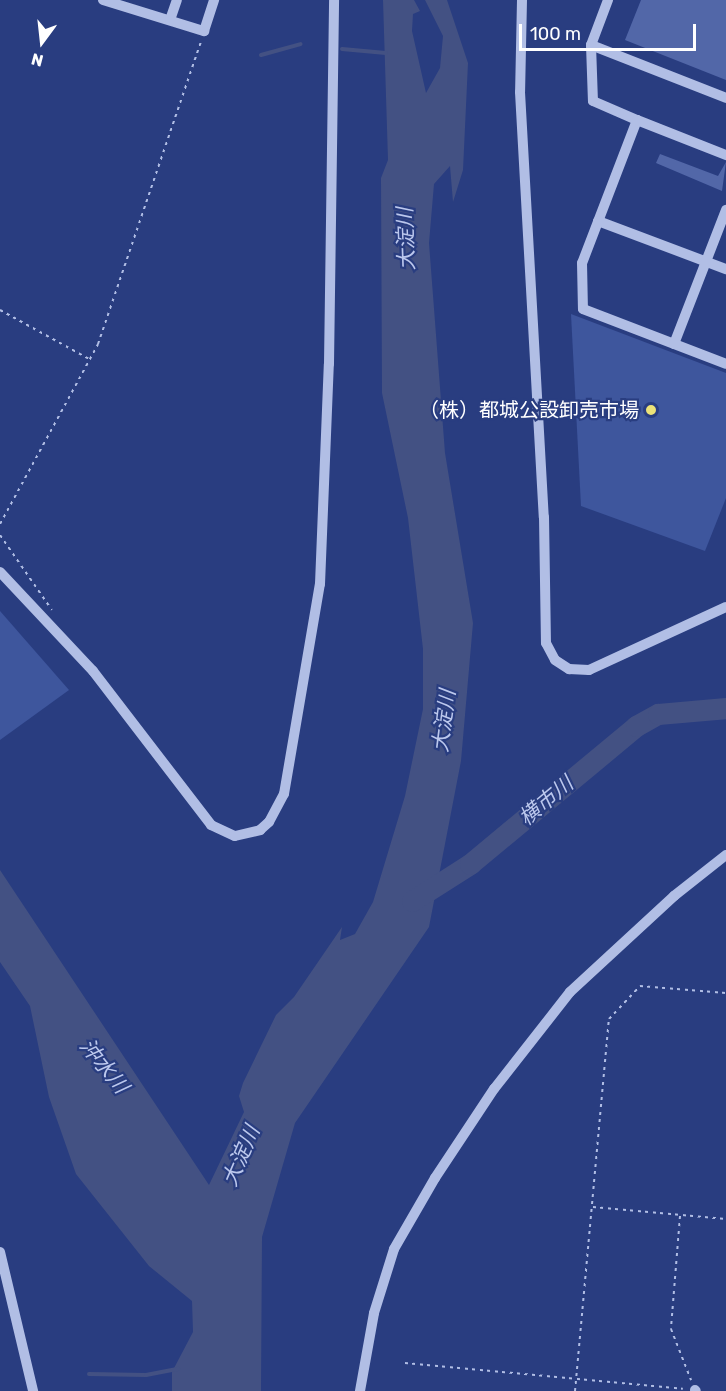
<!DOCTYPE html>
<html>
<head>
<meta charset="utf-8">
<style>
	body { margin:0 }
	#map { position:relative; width:726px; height:1391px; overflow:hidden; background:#293d80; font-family:Rubik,"Noto Sans JP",sans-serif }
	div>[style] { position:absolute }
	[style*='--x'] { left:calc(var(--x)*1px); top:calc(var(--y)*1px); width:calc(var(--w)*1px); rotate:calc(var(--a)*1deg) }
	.green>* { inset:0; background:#3e569d }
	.water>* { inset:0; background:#435183 }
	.stream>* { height:4px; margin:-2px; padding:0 2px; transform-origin:2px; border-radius:2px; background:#435183 }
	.river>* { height:21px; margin:-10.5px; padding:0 10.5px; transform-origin:10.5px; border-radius:10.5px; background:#435183 }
	.building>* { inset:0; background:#5267a8 }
	.path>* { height:2px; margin-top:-1px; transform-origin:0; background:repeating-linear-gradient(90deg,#b1bee5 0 3px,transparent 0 7.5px) }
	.minor>* { height:10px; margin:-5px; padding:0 5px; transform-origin:5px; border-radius:5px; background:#b1bee5 }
	.dots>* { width:16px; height:16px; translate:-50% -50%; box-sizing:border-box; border:3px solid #293d80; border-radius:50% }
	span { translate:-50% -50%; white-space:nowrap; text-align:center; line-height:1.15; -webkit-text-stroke:4.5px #293d80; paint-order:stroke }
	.poi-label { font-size:20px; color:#fff }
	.right { translate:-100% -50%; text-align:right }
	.water-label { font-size:21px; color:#bcc8ed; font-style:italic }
	.north { position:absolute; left:12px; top:12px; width:60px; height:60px; -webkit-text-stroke:4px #293d80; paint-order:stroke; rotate:195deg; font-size:16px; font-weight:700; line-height:24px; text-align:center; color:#fff }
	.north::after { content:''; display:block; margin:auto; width:21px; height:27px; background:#fff; clip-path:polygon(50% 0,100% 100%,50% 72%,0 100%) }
	.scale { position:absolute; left:519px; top:24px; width:177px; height:27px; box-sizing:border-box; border:3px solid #fff; border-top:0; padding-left:8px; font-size:18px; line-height:21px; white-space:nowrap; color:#fff; -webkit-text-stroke:4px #293d80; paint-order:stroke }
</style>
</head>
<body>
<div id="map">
	<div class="green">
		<div style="clip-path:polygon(571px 314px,726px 373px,726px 498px,705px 551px,581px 506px)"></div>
		<div style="clip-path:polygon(0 611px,69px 690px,0 740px)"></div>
	</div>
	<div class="water">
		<div style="clip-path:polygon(383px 0,414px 0,420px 11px,413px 14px,412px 31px,426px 93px,440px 68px,443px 36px,425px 0,447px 0,468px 63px,463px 170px,453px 202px,450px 166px,434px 184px,429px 243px,445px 453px,473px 623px,461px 761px,429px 927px,295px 1123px,262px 1237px,261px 1391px,172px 1391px,172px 1372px,193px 1332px,192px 1301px,149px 1266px,76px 1174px,49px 1097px,30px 1006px,0 962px,0 870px,209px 1185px,244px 1112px,239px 1096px,243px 1083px,276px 1015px,294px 997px,342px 927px,340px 940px,355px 934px,373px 902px,405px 796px,423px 709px,423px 649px,408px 518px,382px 393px,381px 178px,388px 160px)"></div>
	</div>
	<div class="stream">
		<div style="--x:342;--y:49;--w:44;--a:5.2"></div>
		<div style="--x:261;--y:55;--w:41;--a:-15.4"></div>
		<div style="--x:89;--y:1374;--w:57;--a:1"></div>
		<div style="--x:146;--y:1375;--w:33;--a:-11"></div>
	</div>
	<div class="river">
		<div style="--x:412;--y:901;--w:69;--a:-32.5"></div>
		<div style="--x:470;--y:864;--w:216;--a:-39.7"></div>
		<div style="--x:636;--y:726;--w:25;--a:-29"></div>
		<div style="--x:658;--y:714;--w:68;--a:-5"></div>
	</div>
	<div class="building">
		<div style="clip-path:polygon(641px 0,726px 0,726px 80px,625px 40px)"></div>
		<div style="clip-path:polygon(660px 154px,718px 176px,726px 162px,722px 191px,656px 163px)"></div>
	</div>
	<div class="path">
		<div style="--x:0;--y:310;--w:102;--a:28.8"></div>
		<div style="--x:0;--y:524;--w:205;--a:-61.4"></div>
		<div style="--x:98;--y:344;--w:320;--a:-71.2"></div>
		<div style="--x:0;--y:535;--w:91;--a:55.3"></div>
		<div style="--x:593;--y:1207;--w:134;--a:5.2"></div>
		<div style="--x:680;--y:1216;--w:113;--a:94.6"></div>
		<div style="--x:671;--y:1329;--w:55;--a:68.6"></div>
		<div style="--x:405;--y:1363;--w:279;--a:5.3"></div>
		<div style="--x:575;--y:1391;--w:374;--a:-84.8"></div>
		<div style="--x:609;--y:1019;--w:45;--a:-46.8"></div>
		<div style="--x:640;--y:986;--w:86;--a:4.7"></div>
	</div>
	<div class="minor">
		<div style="--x:103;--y:0;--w:106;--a:17.1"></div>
		<div style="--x:204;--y:31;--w:33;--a:-72"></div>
		<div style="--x:522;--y:0;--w:92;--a:91.2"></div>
		<div style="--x:520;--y:92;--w:426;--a:86.8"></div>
		<div style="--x:544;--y:517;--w:126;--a:89.1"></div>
		<div style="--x:546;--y:643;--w:19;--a:62"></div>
		<div style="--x:555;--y:660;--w:17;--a:33"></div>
		<div style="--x:569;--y:669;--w:20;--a:3"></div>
		<div style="--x:589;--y:670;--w:151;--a:-24.7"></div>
		<div style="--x:608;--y:0;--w:48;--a:110.7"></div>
		<div style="--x:591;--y:45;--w:145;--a:21.4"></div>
		<div style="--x:170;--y:20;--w:21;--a:-71"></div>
		<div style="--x:591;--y:45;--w:56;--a:88"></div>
		<div style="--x:593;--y:101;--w:48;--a:23.4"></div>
		<div style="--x:637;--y:120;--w:153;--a:111"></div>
		<div style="--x:582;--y:263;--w:46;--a:88.8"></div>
		<div style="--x:583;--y:309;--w:153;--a:21"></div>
		<div style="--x:637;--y:120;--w:96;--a:21.5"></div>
		<div style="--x:598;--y:221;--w:137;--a:20.6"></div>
		<div style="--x:674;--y:344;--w:144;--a:-68.8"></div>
		<div style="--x:0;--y:572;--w:136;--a:46.8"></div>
		<div style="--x:93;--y:671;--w:194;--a:52.5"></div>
		<div style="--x:211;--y:825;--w:26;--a:25"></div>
		<div style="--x:235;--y:836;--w:26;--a:-13"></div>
		<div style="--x:260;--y:830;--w:12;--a:-42"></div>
		<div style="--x:269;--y:822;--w:32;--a:-62"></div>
		<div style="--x:284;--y:794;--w:213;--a:-80.3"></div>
		<div style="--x:320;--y:584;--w:220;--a:-87.7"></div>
		<div style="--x:329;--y:364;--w:364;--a:-89.2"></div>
		<div style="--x:0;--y:1252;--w:143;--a:76.6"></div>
		<div style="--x:695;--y:1390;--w:1;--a:45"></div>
		<div style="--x:360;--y:1391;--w:79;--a:-79.8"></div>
		<div style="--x:374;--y:1313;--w:67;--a:-72.6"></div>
		<div style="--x:394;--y:1249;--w:82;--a:-60"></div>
		<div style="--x:435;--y:1178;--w:107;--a:-56.5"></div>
		<div style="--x:494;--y:1089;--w:123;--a:-51.9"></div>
		<div style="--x:570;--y:992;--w:142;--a:-42.7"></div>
		<div style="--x:674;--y:896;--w:66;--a:-38.3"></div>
	</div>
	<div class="dots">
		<div style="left:651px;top:410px;background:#ece278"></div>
	</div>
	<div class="poi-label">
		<span class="right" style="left:639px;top:410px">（株）都城公設卸売市場</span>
	</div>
	<div class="water-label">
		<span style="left:406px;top:239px;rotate:-92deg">大淀川</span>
		<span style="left:444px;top:721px;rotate:-83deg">大淀川</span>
		<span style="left:546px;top:801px;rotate:-40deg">横市川</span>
		<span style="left:104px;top:1066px;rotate:51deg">沖水川</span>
		<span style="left:241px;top:1156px;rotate:-67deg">大淀川</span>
	</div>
	<div class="north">N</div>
	<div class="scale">100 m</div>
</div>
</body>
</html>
